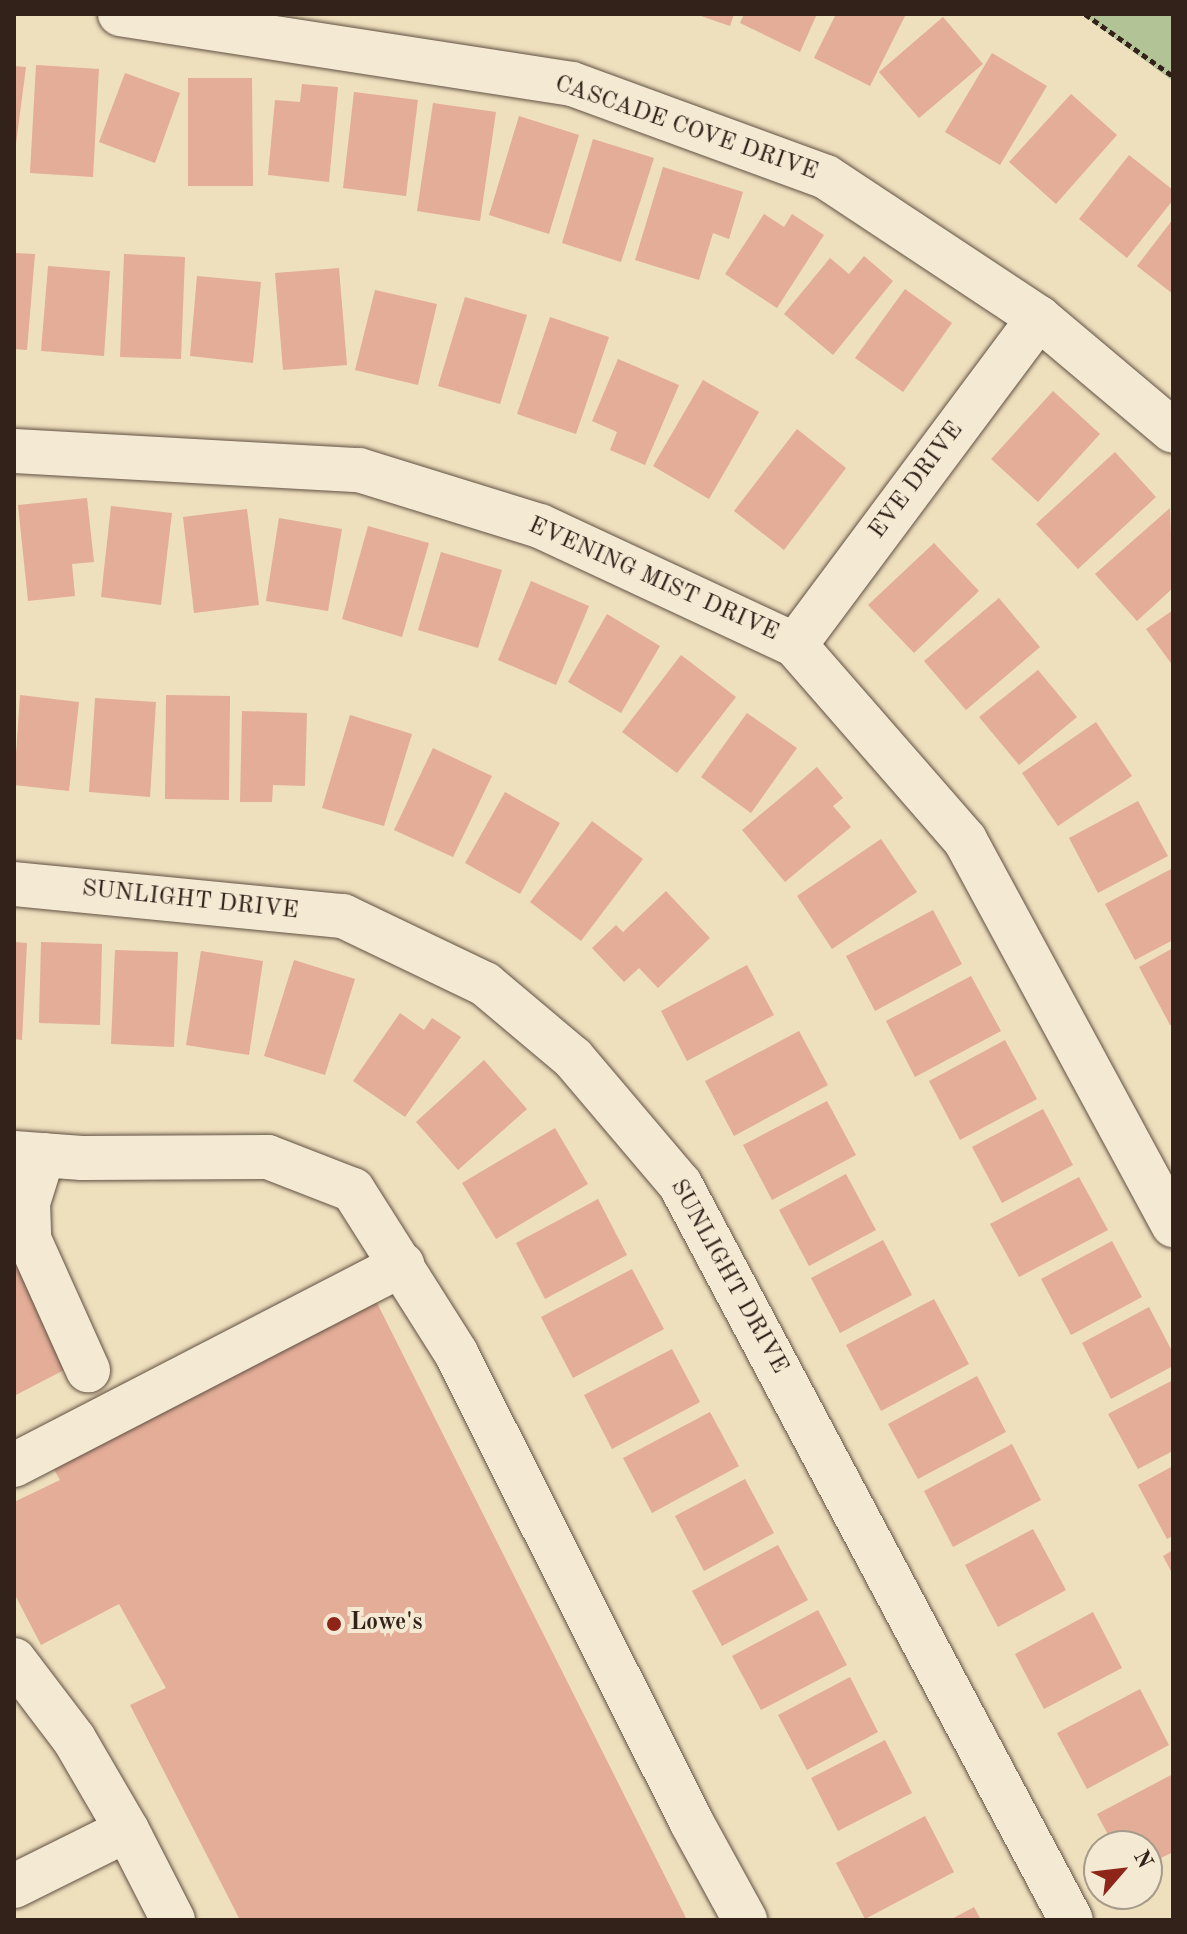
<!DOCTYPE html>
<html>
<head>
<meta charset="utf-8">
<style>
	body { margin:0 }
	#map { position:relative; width:1187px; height:1934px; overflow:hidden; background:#eedfbd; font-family:"Old Standard TT",serif }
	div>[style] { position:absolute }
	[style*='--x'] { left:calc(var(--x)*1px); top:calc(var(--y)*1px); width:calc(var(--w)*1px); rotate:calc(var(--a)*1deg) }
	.green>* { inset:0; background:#b2c396 }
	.building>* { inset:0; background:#e3ad97 }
	.path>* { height:5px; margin-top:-2.5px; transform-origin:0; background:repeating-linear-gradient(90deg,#32221a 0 6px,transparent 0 10px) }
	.roads { filter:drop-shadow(0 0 2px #615143) drop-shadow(0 0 2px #615143) }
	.minor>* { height:44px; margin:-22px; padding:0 22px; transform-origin:22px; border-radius:22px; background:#f4ead4 }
	.dots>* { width:22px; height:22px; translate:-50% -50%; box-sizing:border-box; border:4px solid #f4ead4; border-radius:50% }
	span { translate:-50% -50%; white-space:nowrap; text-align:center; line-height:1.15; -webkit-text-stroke:8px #f4ead4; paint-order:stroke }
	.street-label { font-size:24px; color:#32221a }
	.poi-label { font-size:24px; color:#32221a; font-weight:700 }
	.left { translate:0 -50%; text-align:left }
	.frame { position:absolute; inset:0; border:16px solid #32221a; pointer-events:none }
	.north { position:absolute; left:1083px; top:1830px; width:80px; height:80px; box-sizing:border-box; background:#f4ead4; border:2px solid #a69a8a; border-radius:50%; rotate:62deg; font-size:22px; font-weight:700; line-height:32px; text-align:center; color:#32221a }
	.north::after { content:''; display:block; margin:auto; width:28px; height:36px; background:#8f2418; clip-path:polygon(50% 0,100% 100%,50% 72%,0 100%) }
</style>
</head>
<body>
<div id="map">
	<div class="green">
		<div style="clip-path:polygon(1082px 14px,1173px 14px,1173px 81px)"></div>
	</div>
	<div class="building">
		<div style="clip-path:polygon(695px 14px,734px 14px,730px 26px)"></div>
		<div style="clip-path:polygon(744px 14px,817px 14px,800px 52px,740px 23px)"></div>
		<div style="clip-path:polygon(836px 14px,906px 14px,870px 86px,814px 58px)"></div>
		<div style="clip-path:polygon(943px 17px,983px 64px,919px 118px,879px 72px)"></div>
		<div style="clip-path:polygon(992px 53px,1047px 86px,1000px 165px,945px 132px)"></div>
		<div style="clip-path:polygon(36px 65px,99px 69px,93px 177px,30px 173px)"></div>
		<div style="clip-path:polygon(14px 66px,26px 67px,16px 144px,14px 144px)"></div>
		<div style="clip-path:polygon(125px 73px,180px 93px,155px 163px,99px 142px)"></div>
		<div style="clip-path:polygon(188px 78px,252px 78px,253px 186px,188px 186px)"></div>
		<div style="clip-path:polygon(302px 84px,338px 87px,329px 182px,268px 175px,275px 100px,300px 102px)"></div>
		<div style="clip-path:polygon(354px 92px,418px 100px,406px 196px,343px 188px)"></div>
		<div style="clip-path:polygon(1071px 94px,1117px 135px,1056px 204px,1009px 162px)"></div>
		<div style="clip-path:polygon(433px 103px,496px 112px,480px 221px,417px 211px)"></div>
		<div style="clip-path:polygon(519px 116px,579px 135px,549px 234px,489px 215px)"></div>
		<div style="clip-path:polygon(593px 139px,654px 158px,621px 262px,562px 243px)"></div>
		<div style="clip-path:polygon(1129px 155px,1173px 190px,1173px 200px,1127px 258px,1079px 219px)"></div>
		<div style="clip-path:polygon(663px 167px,743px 192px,729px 239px,713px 233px,699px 280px,635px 260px)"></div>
		<div style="clip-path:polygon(764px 214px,784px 227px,792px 214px,824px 235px,777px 308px,725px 274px)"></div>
		<div style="clip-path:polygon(1173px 219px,1173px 294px,1137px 266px)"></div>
		<div style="clip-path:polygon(14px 253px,35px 254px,27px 350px,14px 349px)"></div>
		<div style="clip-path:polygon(124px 254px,185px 257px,181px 359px,120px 357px)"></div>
		<div style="clip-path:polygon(864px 256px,893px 281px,833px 355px,784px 314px,830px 258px,849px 274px)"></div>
		<div style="clip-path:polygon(48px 266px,110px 271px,104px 356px,41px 351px)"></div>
		<div style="clip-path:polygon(339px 268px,347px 365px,283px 370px,275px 273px)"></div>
		<div style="clip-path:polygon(197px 276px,261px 282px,253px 363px,190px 356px)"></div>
		<div style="clip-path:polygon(905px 289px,952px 323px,903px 392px,855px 358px)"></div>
		<div style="clip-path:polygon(375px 290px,437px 304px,418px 385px,355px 370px)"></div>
		<div style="clip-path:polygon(465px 297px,527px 315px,500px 404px,438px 386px)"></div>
		<div style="clip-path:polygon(550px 317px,609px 337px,576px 434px,517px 414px)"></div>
		<div style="clip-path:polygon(618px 359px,679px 385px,645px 465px,610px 450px,617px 432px,592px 421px)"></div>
		<div style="clip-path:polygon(703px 380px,759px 412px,709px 499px,653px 466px)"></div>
		<div style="clip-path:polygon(1053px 391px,1100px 434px,1038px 502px,991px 459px)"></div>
		<div style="clip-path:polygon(797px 429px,846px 468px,784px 550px,734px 511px)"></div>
		<div style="clip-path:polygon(1115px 452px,1156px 497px,1078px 569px,1036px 524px)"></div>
		<div style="clip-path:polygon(87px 498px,94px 562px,72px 564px,75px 596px,28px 601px,18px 505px)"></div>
		<div style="clip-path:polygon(111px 506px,172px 513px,161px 605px,101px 597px)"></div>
		<div style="clip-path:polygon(1170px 508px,1173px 588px,1137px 621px,1095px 574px)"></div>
		<div style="clip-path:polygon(247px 509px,259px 605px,194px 613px,183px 517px)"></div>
		<div style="clip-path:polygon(279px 518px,342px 529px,328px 611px,266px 601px)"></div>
		<div style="clip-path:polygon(368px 526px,429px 543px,402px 637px,342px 619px)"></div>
		<div style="clip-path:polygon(934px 543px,979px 591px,914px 653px,868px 605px)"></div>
		<div style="clip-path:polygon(441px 552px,502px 570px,478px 648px,418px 630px)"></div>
		<div style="clip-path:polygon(531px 581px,589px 606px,556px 685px,498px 660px)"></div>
		<div style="clip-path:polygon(999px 598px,1040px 647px,966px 710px,924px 661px)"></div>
		<div style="clip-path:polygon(1173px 610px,1173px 666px,1146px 629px)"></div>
		<div style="clip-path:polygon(607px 614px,660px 646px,621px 713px,568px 682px)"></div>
		<div style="clip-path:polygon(681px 655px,736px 697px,677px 773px,622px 732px)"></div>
		<div style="clip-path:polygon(1038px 670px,1077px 717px,1019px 765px,979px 717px)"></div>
		<div style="clip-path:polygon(20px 695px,79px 702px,69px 791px,14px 785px)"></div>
		<div style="clip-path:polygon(166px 695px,230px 696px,229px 800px,165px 799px)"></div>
		<div style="clip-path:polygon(95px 698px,156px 702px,150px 797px,89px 792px)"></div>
		<div style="clip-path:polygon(242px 711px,307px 713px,305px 786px,273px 785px,272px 802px,240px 802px)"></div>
		<div style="clip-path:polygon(747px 713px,797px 748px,751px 813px,701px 777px)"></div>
		<div style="clip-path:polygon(350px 715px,412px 734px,384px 826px,322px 808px)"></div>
		<div style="clip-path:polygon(1096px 722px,1132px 776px,1058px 826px,1022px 773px)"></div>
		<div style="clip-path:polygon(433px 748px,492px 776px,453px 857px,394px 830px)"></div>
		<div style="clip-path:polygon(817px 767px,843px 798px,833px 806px,851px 827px,785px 882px,742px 830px)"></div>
		<div style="clip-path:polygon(505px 792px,560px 823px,520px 894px,465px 863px)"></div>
		<div style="clip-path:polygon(1138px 801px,1168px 856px,1098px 893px,1069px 838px)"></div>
		<div style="clip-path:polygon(592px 821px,643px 859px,581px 941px,530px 902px)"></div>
		<div style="clip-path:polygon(881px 839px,917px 892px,832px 949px,797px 896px)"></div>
		<div style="clip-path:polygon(1173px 868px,1173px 940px,1135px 960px,1105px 904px)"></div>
		<div style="clip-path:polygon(666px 891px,710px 938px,658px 988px,639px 968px,624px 982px,592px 948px,616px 925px,623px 932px)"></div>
		<div style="clip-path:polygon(933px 910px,962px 964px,875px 1011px,846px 956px)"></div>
		<div style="clip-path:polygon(14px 942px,27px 943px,22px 1040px,14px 1039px)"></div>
		<div style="clip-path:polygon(41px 942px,102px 944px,100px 1025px,39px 1023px)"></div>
		<div style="clip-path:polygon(1173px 948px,1173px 1024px,1170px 1025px,1139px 967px)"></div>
		<div style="clip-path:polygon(115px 950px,178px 952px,174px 1047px,111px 1044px)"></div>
		<div style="clip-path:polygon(201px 951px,263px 961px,249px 1055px,186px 1045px)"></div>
		<div style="clip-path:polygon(294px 960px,355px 979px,325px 1075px,264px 1056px)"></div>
		<div style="clip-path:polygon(747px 965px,774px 1015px,687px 1061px,661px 1011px)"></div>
		<div style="clip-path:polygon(971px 976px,1001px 1031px,915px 1077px,886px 1021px)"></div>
		<div style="clip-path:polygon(400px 1013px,424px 1030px,432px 1018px,461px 1037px,405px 1117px,353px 1081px)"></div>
		<div style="clip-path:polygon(799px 1031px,828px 1085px,734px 1136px,705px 1081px)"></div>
		<div style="clip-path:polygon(1005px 1040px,1037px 1099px,960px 1140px,929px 1081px)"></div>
		<div style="clip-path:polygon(484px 1060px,527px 1109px,458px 1170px,416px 1122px)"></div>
		<div style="clip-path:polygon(827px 1101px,856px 1155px,772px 1200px,743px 1145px)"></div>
		<div style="clip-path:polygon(1043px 1109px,1073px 1165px,1002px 1203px,972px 1147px)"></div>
		<div style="clip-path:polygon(555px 1128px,588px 1184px,496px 1239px,462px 1183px)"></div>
		<div style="clip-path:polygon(846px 1174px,876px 1230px,809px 1266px,779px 1210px)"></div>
		<div style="clip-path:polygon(1079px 1177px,1108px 1230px,1019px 1277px,990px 1224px)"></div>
		<div style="clip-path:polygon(598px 1199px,627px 1255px,545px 1299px,516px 1243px)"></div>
		<div style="clip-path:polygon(883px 1240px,912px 1295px,840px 1333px,811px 1278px)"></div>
		<div style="clip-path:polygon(1112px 1241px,1142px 1297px,1071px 1335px,1041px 1279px)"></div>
		<div style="clip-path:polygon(14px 1259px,68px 1368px,14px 1396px)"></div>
		<div style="clip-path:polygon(632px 1269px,664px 1329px,573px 1378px,541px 1317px)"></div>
		<div style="clip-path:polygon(375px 1299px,687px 1920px,240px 1920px,130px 1705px,166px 1688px,119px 1604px,41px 1645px,14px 1593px,14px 1502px,60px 1480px,52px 1466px)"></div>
		<div style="clip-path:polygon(934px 1299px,969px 1364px,881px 1411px,846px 1345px)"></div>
		<div style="clip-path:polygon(1149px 1307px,1173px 1353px,1173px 1366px,1111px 1399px,1082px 1343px)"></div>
		<div style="clip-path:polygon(672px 1349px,700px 1402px,612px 1449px,584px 1395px)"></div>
		<div style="clip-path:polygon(977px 1376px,1006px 1432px,918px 1479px,888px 1424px)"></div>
		<div style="clip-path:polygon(1173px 1380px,1173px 1451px,1138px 1469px,1108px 1414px)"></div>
		<div style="clip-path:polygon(710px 1412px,739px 1466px,652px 1513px,623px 1458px)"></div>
		<div style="clip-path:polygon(1012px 1444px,1041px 1500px,953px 1547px,924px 1491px)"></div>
		<div style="clip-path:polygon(1173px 1466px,1173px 1536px,1167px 1539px,1138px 1485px)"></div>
		<div style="clip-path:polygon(745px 1479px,774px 1533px,704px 1571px,675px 1516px)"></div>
		<div style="clip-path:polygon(1033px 1529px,1066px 1590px,998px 1627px,965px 1565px)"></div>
		<div style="clip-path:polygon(778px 1545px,808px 1600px,722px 1646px,692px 1591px)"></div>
		<div style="clip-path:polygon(1173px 1550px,1173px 1575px,1163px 1556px)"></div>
		<div style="clip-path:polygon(818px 1610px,847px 1665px,761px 1710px,732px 1656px)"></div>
		<div style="clip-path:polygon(1093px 1612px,1122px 1668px,1044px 1709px,1015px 1654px)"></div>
		<div style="clip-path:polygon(850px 1677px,878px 1732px,807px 1770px,778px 1715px)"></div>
		<div style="clip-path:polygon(1140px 1689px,1169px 1745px,1087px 1789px,1057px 1733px)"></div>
		<div style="clip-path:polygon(885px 1740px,912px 1793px,838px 1831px,811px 1778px)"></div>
		<div style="clip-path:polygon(1173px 1774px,1173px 1852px,1147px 1865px,1147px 1846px,1114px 1846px,1097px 1814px)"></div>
		<div style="clip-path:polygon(925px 1816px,954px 1872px,865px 1919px,836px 1863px)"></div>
		<div style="clip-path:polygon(974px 1907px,981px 1920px,950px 1920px)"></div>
	</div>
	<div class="path">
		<div style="--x:1085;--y:14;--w:108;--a:35.2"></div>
	</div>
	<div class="roads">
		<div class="minor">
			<div style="--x:120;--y:14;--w:457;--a:8.8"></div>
			<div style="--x:572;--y:84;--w:270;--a:20.1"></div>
			<div style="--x:826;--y:177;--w:255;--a:33.5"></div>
			<div style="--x:1039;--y:318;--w:175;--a:40.1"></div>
			<div style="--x:14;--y:451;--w:346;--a:3.2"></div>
			<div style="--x:359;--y:470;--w:189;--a:17.2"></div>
			<div style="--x:540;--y:526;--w:281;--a:25"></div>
			<div style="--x:795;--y:645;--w:259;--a:48.9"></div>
			<div style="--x:965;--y:840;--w:438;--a:61.6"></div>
			<div style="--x:795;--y:645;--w:408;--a:-53.3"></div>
			<div style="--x:14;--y:884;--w:331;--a:5.6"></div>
			<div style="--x:343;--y:916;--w:157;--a:25.6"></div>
			<div style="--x:485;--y:984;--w:115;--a:40.1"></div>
			<div style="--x:573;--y:1058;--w:165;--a:49.7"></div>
			<div style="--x:680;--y:1184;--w:833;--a:62.02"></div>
			<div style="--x:14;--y:1153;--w:68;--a:4.2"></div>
			<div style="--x:82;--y:1158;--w:186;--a:-0.3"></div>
			<div style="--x:268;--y:1157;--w:91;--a:21.2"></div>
			<div style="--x:353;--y:1190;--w:193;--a:57.7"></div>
			<div style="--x:456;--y:1353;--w:526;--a:63.34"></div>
			<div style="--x:692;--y:1823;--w:111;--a:61.3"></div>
			<div style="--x:43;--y:1155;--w:50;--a:107.4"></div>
			<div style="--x:28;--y:1203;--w:36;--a:88"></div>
			<div style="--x:29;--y:1239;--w:144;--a:65.8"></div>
			<div style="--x:14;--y:1465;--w:437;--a:-27.3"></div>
			<div style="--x:14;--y:1660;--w:99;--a:52.8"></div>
			<div style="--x:74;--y:1739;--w:105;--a:59.8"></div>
			<div style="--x:127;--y:1830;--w:101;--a:62.9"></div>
			<div style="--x:14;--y:1886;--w:126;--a:-26.4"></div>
		</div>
	</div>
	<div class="dots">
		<div style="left:334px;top:1624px;background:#8f2418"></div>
	</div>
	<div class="street-label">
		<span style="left:686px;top:129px;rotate:19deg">CASCADE COVE DRIVE</span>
		<span style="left:917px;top:481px;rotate:-53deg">EVE DRIVE</span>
		<span style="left:653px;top:580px;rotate:24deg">EVENING MIST DRIVE</span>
		<span style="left:190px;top:901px;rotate:6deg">SUNLIGHT DRIVE</span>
		<span style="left:728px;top:1277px;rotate:61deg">SUNLIGHT DRIVE</span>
	</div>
	<div class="poi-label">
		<span class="left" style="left:350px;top:1624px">Lowe's</span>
	</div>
	<div class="frame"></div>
	<div class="north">N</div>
</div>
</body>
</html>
